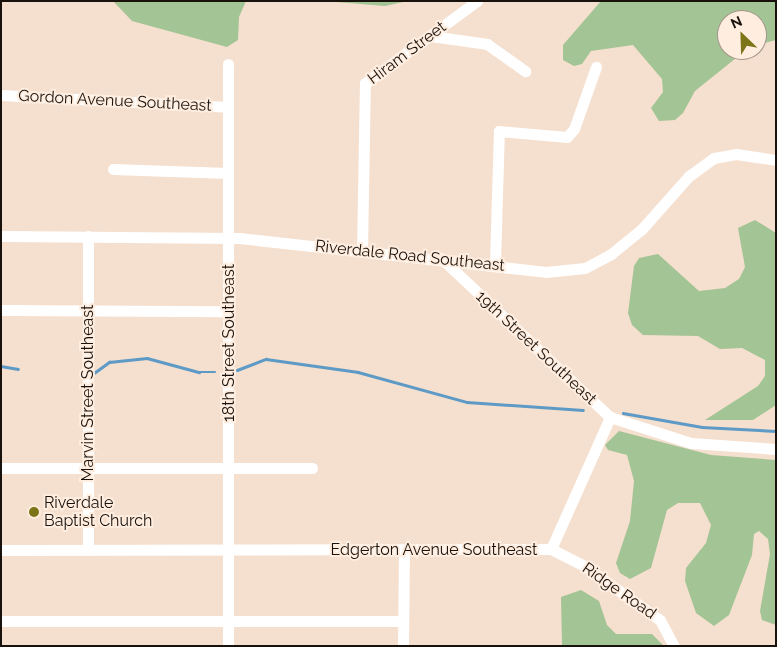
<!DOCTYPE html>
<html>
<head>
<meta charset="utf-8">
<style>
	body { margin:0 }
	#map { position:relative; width:777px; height:647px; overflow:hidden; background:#f5dfce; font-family:Raleway,sans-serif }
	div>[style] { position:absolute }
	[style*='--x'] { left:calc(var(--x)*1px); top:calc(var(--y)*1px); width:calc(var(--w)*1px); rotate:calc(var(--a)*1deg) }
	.green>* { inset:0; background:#a3c494 }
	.stream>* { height:2.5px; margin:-1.25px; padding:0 1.25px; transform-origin:1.25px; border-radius:1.25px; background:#5d9ac6 }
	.minor>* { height:11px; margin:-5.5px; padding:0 5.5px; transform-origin:5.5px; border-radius:5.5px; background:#fff }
	.dots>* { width:14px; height:14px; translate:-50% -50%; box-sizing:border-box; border:2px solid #ffeddf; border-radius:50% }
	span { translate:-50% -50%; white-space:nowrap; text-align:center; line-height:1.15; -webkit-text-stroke:4px #ffeddf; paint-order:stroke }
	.street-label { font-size:16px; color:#19120c }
	.poi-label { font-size:16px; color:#19120c }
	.left { translate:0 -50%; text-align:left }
	.frame { position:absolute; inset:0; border:2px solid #19120c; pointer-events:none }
	.north { position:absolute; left:717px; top:10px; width:50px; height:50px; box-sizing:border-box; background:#ffeddf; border:1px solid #a3958b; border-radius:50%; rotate:336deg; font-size:14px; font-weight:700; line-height:20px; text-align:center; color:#19120c }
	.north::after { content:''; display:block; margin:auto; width:18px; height:22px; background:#7d7417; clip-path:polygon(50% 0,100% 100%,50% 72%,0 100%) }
</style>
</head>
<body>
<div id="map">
	<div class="green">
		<div style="clip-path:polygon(113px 1px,246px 1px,239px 17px,238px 40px,227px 47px,132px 21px)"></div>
		<div style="clip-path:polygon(324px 1px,408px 1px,385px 6px)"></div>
		<div style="clip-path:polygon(601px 1px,776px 1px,776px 40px,757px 45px,757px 20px,727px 20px,727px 50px,746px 50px,695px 91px,683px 113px,675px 120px,659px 121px,651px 108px,663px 92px,662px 79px,633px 45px,591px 51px,582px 64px,574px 66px,563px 60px,563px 45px)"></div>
		<div style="clip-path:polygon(755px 220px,776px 233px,776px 405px,753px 420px,705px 420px,758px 386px,765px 376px,765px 360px,742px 348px,720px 349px,698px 336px,643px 335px,632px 325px,628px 313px,634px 266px,639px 258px,658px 254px,699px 291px,725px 288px,739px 279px,745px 267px,738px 228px)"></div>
		<div style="clip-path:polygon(619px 431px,711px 455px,776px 460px,776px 625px,762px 620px,760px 611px,770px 554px,768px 539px,759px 531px,754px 534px,752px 555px,729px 615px,714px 626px,696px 613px,685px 581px,686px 568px,706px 543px,711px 525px,700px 503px,678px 503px,667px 510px,651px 568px,630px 579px,620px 573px,616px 563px,630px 521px,634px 481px,627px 455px,608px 450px,605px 445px)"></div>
		<div style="clip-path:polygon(581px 590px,599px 601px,607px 625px,616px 634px,652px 634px,664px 646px,562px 646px,561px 597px)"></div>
	</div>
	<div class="stream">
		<div style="--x:1;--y:366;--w:17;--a:10"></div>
		<div style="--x:237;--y:370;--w:31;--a:-21"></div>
		<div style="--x:266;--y:359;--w:93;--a:8"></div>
		<div style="--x:358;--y:372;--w:113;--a:15.4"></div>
		<div style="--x:467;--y:402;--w:116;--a:3.9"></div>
		<div style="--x:94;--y:373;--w:19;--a:-36"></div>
		<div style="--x:109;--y:362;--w:38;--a:-6"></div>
		<div style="--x:147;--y:358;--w:54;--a:15.1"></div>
		<div style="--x:199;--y:372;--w:16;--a:0"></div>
		<div style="--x:623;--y:413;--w:80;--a:10"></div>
		<div style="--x:702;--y:427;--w:74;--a:3.1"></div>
	</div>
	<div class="minor">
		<div style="--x:431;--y:36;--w:57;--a:8.1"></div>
		<div style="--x:487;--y:44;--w:47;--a:35.4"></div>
		<div style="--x:228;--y:64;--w:582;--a:90"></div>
		<div style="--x:1;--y:95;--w:227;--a:3"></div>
		<div style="--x:113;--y:169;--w:115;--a:2"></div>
		<div style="--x:1;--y:236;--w:238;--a:0.5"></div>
		<div style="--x:239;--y:238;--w:309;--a:6.3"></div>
		<div style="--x:546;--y:272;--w:39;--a:-6"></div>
		<div style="--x:585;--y:268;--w:30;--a:-28"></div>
		<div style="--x:611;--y:254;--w:38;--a:-39"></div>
		<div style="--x:641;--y:230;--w:72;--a:-48.4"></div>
		<div style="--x:689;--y:176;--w:31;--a:-36"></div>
		<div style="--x:714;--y:158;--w:22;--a:-10"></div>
		<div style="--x:736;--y:154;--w:40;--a:8.5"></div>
		<div style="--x:362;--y:251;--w:168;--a:-89"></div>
		<div style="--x:365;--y:83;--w:139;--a:-36.2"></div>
		<div style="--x:441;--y:258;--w:232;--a:43.3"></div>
		<div style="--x:610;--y:417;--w:85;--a:17.8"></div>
		<div style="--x:691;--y:443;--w:85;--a:4"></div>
		<div style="--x:495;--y:263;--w:132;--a:-88.3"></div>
		<div style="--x:499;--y:131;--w:68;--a:5"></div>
		<div style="--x:567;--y:137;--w:11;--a:-49"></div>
		<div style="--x:574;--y:129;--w:66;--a:-70.5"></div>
		<div style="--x:1;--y:310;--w:228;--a:0.3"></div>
		<div style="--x:1;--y:468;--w:311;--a:0"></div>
		<div style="--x:551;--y:549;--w:145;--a:-65.9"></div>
		<div style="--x:1;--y:550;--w:550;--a:-0.1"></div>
		<div style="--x:551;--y:549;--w:39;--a:27"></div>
		<div style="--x:586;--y:567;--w:91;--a:35.6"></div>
		<div style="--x:660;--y:620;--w:30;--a:62"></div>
		<div style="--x:88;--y:550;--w:314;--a:-90"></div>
		<div style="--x:1;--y:621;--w:402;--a:0"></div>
		<div style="--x:403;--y:646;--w:95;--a:-89.4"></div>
	</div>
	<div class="dots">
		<div style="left:34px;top:512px;background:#7d7417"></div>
	</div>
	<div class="street-label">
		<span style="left:407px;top:53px;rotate:-37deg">Hiram Street</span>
		<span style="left:115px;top:101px;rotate:3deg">Gordon Avenue Southeast</span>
		<span style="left:410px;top:256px;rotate:6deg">Riverdale Road Southeast</span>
		<span style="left:229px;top:343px;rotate:-90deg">18th Street Southeast</span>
		<span style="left:536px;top:348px;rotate:43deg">19th Street Southeast</span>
		<span style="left:88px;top:393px;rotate:-90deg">Marvin Street Southeast</span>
		<span style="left:434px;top:550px">Edgerton Avenue Southeast</span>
		<span style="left:619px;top:591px;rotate:35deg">Ridge Road</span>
	</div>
	<div class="poi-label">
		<span class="left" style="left:44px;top:512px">Riverdale<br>Baptist Church</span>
	</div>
	<div class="frame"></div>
	<div class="north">N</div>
</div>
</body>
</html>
